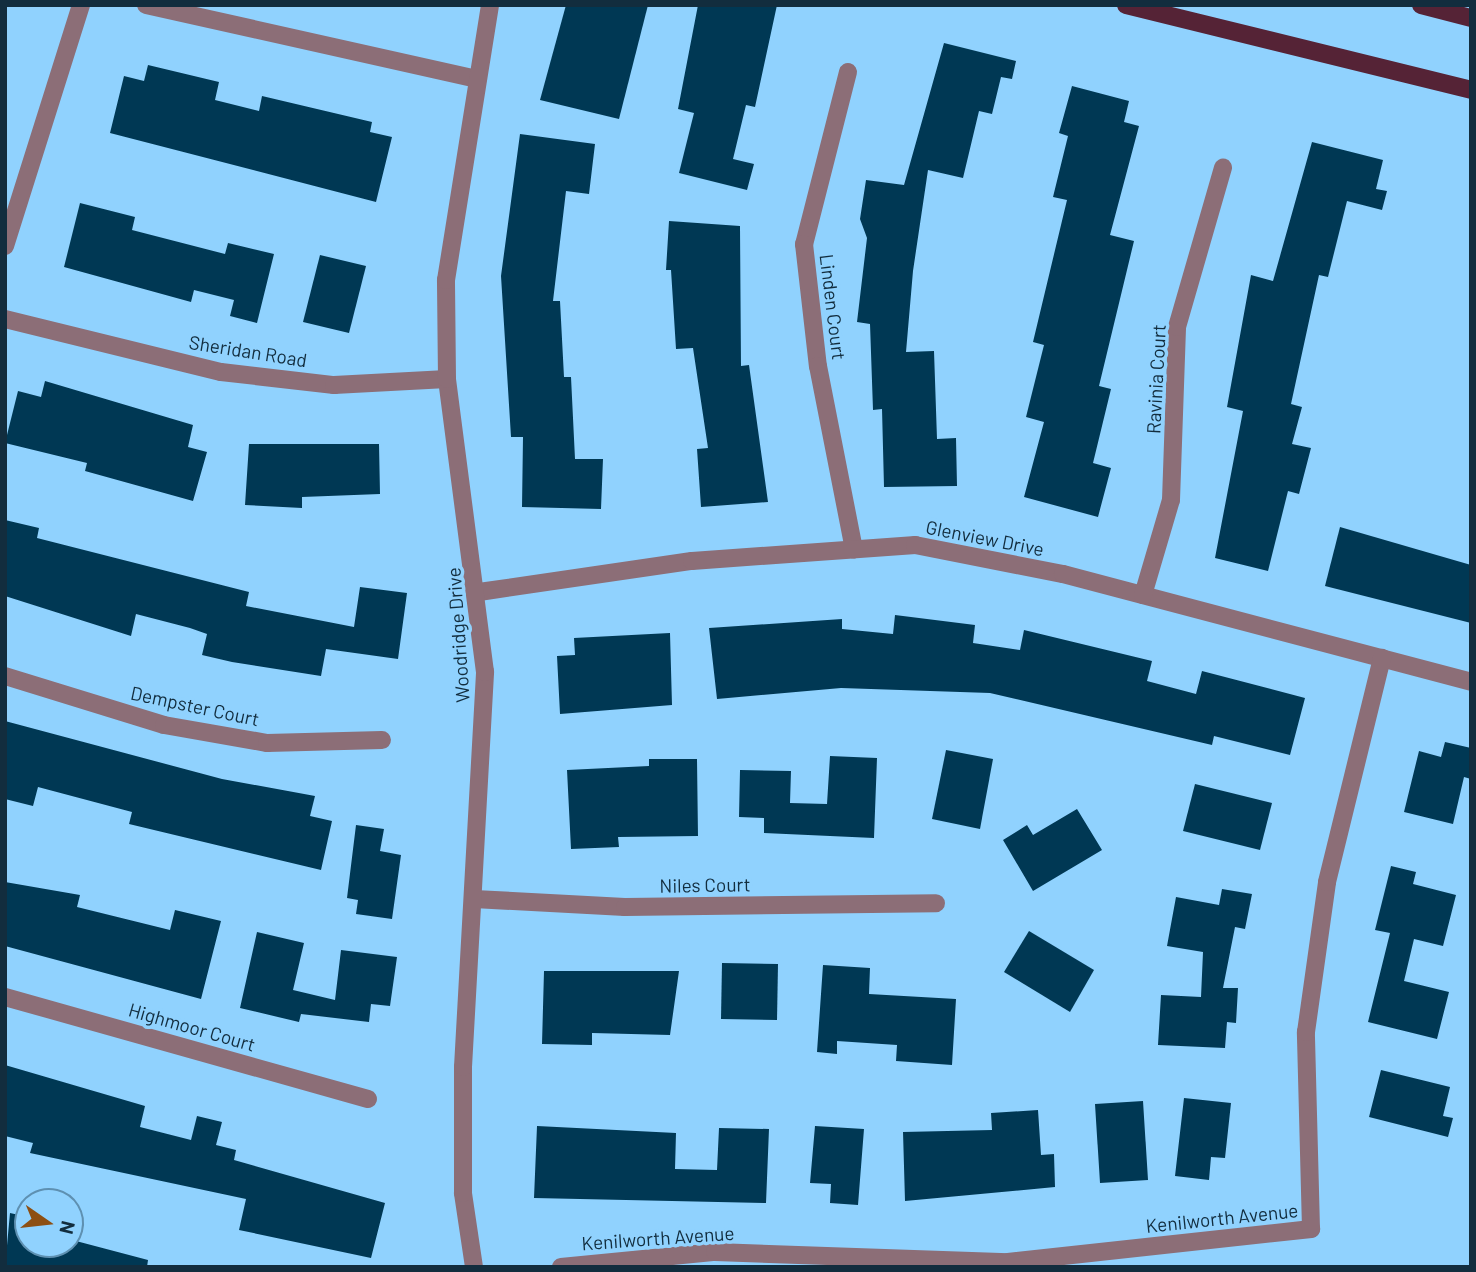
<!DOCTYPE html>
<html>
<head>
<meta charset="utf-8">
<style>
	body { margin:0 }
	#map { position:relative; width:1476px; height:1272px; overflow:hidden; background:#90d2fe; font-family:Barlow,sans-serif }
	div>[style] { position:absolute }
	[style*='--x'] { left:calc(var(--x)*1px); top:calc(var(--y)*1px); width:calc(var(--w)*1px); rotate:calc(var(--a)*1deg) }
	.building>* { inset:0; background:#003854 }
	.minor>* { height:18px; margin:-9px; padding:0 9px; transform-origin:9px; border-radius:9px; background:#8c6e77 }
	.major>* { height:18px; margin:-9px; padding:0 9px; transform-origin:9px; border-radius:9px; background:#552336 }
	span { translate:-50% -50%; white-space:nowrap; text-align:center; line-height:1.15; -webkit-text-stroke:7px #90d2fe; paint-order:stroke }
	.street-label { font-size:19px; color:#122d3e }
	.frame { position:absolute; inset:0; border:7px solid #122d3e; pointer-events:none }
	.north { position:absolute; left:14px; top:1188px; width:70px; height:70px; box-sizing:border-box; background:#90d2fe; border:2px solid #5e90b1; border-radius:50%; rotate:104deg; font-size:19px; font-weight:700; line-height:28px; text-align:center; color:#122d3e }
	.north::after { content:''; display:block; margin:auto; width:24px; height:32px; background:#8d4f13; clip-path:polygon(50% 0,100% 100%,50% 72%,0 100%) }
</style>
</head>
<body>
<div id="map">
	<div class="building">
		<div style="clip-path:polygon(566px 5px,648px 5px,619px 119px,540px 100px)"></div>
		<div style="clip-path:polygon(698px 5px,777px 5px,755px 107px,746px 105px,733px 159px,754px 164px,747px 190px,679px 173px,694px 113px,678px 109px)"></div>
		<div style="clip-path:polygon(944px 43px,1016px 61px,1012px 79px,1001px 77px,992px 114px,979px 111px,963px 178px,928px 170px,913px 271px,906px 352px,934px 351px,937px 439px,956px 438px,957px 486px,884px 487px,882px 409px,873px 410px,870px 324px,857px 322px,867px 238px,860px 219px,866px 180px,904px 185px)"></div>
		<div style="clip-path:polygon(148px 65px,219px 82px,215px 100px,259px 111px,262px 96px,372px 122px,370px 132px,392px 137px,376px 202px,110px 133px,124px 76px,144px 81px)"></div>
		<div style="clip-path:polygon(1072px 86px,1129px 101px,1124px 122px,1139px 126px,1110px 235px,1134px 241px,1099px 386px,1111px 389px,1093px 463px,1111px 468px,1098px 517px,1024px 497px,1044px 422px,1026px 417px,1044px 345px,1033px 342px,1067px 200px,1053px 197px,1068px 136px,1059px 133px)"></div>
		<div style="clip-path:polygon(520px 134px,595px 144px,589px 194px,566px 191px,553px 301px,560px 301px,564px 377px,571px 377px,575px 459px,603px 459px,601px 509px,522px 507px,523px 437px,511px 437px,501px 276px)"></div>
		<div style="clip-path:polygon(1312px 142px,1383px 160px,1376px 189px,1387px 191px,1382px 210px,1347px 201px,1328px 277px,1319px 275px,1291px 404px,1302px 407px,1292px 444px,1311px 448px,1299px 494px,1288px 491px,1268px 571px,1215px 558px,1243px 411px,1227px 407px,1251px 275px,1273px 281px)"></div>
		<div style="clip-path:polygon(80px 203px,135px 217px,132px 230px,225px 254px,228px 243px,274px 254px,257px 323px,230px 316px,234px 300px,194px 290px,191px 302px,64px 267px)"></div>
		<div style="clip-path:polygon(669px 221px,740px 226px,741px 366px,749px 365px,768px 502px,701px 507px,697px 449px,708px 448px,693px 348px,676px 349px,671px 270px,666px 270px)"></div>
		<div style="clip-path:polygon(320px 255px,366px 266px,349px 333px,303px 322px)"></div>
		<div style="clip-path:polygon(45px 381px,193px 425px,188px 447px,207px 452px,193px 501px,85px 471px,87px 463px,5px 443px,18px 391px,41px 397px)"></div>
		<div style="clip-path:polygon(249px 444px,379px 444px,380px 494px,302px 497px,302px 508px,245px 505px)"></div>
		<div style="clip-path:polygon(5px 520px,39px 528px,37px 538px,249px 592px,246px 606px,354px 627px,360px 587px,407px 593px,398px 659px,326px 649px,321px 676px,232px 662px,202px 655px,207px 634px,190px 628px,136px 614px,131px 636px,5px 596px)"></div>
		<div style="clip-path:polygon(1340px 527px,1471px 565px,1471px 623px,1325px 586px)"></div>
		<div style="clip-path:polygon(895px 615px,975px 625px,973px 643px,1020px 650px,1024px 630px,1152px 661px,1147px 681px,1196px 694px,1202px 671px,1305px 698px,1290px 755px,1214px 736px,1212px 745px,990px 693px,841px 688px,717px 699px,709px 628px,842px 619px,842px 629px,893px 634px)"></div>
		<div style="clip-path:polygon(670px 633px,672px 705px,560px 714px,557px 656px,575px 655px,574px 638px)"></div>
		<div style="clip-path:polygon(5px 721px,222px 779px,315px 796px,310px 816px,332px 821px,321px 870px,129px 824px,132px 812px,38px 787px,33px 806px,5px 799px)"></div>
		<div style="clip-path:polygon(1445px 742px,1471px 748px,1471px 779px,1464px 777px,1453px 824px,1404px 812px,1419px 751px,1441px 757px)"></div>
		<div style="clip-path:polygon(946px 750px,993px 759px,980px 829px,932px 819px)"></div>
		<div style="clip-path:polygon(830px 756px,877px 758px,874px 838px,764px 833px,764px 818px,739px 817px,740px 770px,791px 771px,790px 803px,827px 804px)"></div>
		<div style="clip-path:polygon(649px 759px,697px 759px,698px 836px,618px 837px,619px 847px,571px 849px,567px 770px,649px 766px)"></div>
		<div style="clip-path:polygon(1195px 784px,1272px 803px,1260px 850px,1183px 831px)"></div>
		<div style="clip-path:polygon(1077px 809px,1102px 850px,1033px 891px,1003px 840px,1027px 825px,1033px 835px)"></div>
		<div style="clip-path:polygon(356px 825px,384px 829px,380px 851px,401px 855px,392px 919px,356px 914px,358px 900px,347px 898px)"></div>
		<div style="clip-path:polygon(1391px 866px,1416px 872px,1413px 884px,1456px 895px,1443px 946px,1414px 939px,1404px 981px,1449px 992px,1437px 1039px,1368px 1022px,1390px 933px,1375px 930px)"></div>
		<div style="clip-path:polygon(5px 882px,80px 895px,77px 907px,170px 930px,175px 910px,221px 921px,201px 999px,5px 946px)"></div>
		<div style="clip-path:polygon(1222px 889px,1252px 894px,1245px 929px,1235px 927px,1223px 988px,1238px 988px,1236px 1023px,1227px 1022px,1225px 1048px,1158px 1045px,1161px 995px,1201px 997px,1203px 952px,1167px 946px,1176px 897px,1219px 905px)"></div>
		<div style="clip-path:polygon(1029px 931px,1094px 970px,1070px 1012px,1004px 972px)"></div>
		<div style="clip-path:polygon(257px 932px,304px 943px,293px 990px,335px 1000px,341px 950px,397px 957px,390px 1006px,371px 1004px,369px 1022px,301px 1014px,299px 1022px,240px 1008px)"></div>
		<div style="clip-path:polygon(722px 963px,778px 964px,777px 1020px,721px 1019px)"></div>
		<div style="clip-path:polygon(823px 965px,870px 968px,869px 994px,956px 999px,952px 1065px,896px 1061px,897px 1045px,837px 1041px,837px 1054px,817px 1052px)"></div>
		<div style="clip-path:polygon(544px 971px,679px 971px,670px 1035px,592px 1033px,592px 1045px,542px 1044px)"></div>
		<div style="clip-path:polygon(5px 1065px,145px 1106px,140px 1127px,191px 1140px,197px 1116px,222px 1122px,216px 1145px,236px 1150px,234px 1160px,385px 1203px,371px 1258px,239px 1230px,246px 1199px,30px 1153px,33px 1143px,5px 1136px)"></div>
		<div style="clip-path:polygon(1381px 1070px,1450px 1087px,1443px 1116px,1453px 1118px,1448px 1137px,1369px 1117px)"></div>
		<div style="clip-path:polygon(1184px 1098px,1231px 1103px,1225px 1158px,1211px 1157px,1209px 1180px,1175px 1176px)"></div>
		<div style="clip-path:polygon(1143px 1101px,1148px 1180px,1100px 1183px,1095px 1104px)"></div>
		<div style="clip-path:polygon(1038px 1110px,1041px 1155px,1054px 1154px,1055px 1187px,905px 1201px,903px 1132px,992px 1130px,991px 1113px)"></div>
		<div style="clip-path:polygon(537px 1126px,676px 1133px,675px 1169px,717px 1170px,719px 1128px,769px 1129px,766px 1203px,534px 1198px)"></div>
		<div style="clip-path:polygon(815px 1126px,864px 1129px,858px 1205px,830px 1203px,831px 1184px,810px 1183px)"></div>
		<div style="clip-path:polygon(10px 1213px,28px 1217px,28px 1244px,76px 1241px,148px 1260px,147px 1267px,5px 1267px)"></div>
	</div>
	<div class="minor">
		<div style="--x:146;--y:5;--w:338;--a:12.6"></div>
		<div style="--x:848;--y:72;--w:178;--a:104.3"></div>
		<div style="--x:804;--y:244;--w:123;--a:83.5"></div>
		<div style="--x:818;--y:366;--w:187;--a:78.9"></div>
		<div style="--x:5;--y:246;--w:253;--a:-72.5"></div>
		<div style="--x:5;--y:319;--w:222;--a:13.8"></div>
		<div style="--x:221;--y:372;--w:114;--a:6.6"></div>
		<div style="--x:334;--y:385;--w:113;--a:-3"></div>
		<div style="--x:479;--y:592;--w:215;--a:-8.3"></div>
		<div style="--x:692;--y:561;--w:224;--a:-4.1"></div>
		<div style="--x:915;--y:545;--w:151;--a:11.1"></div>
		<div style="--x:1063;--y:574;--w:422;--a:14.8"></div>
		<div style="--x:1143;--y:595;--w:99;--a:-73.6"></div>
		<div style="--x:1171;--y:500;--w:173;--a:-88"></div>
		<div style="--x:1177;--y:327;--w:166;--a:-73.9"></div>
		<div style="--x:5;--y:676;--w:166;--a:17.1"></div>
		<div style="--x:164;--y:725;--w:105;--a:9.9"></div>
		<div style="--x:267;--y:743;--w:115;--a:-1.5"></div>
		<div style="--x:474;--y:899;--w:151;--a:3"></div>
		<div style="--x:625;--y:907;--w:311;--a:-0.7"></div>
		<div style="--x:5;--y:997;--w:377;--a:15.7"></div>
		<div style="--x:474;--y:1267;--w:75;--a:-98.5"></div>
		<div style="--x:463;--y:1193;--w:126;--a:-90"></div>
		<div style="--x:463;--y:1067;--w:396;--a:-86.8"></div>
		<div style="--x:485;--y:672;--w:295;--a:-97.4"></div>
		<div style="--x:447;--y:379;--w:99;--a:-90.6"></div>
		<div style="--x:446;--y:280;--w:278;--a:-80.9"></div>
		<div style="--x:561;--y:1267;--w:155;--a:-5.6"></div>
		<div style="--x:715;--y:1252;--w:293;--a:2"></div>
		<div style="--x:1008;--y:1262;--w:305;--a:-6.2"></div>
		<div style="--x:1311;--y:1229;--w:197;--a:-91.5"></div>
		<div style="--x:1306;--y:1032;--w:151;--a:-82"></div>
		<div style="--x:1327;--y:882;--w:231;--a:-76.2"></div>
	</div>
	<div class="major">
		<div style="--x:1126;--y:5;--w:355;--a:13.8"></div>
		<div style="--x:1421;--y:5;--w:52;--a:14.6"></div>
	</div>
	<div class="street-label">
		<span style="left:833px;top:307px;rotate:83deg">Linden Court</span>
		<span style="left:248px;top:351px;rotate:9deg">Sheridan Road</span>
		<span style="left:1156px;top:379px;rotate:-87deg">Ravinia Court</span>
		<span style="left:985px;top:538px;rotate:11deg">Glenview Drive</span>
		<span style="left:458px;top:635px;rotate:-94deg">Woodridge Drive</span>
		<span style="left:195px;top:706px;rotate:12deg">Dempster Court</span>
		<span style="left:705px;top:885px;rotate:-1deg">Niles Court</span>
		<span style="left:192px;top:1027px;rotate:16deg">Highmoor Court</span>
		<span style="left:1222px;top:1218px;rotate:-6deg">Kenilworth Avenue</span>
		<span style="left:658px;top:1238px;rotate:-4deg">Kenilworth Avenue</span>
	</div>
	<div class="frame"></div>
	<div class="north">N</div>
</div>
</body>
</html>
